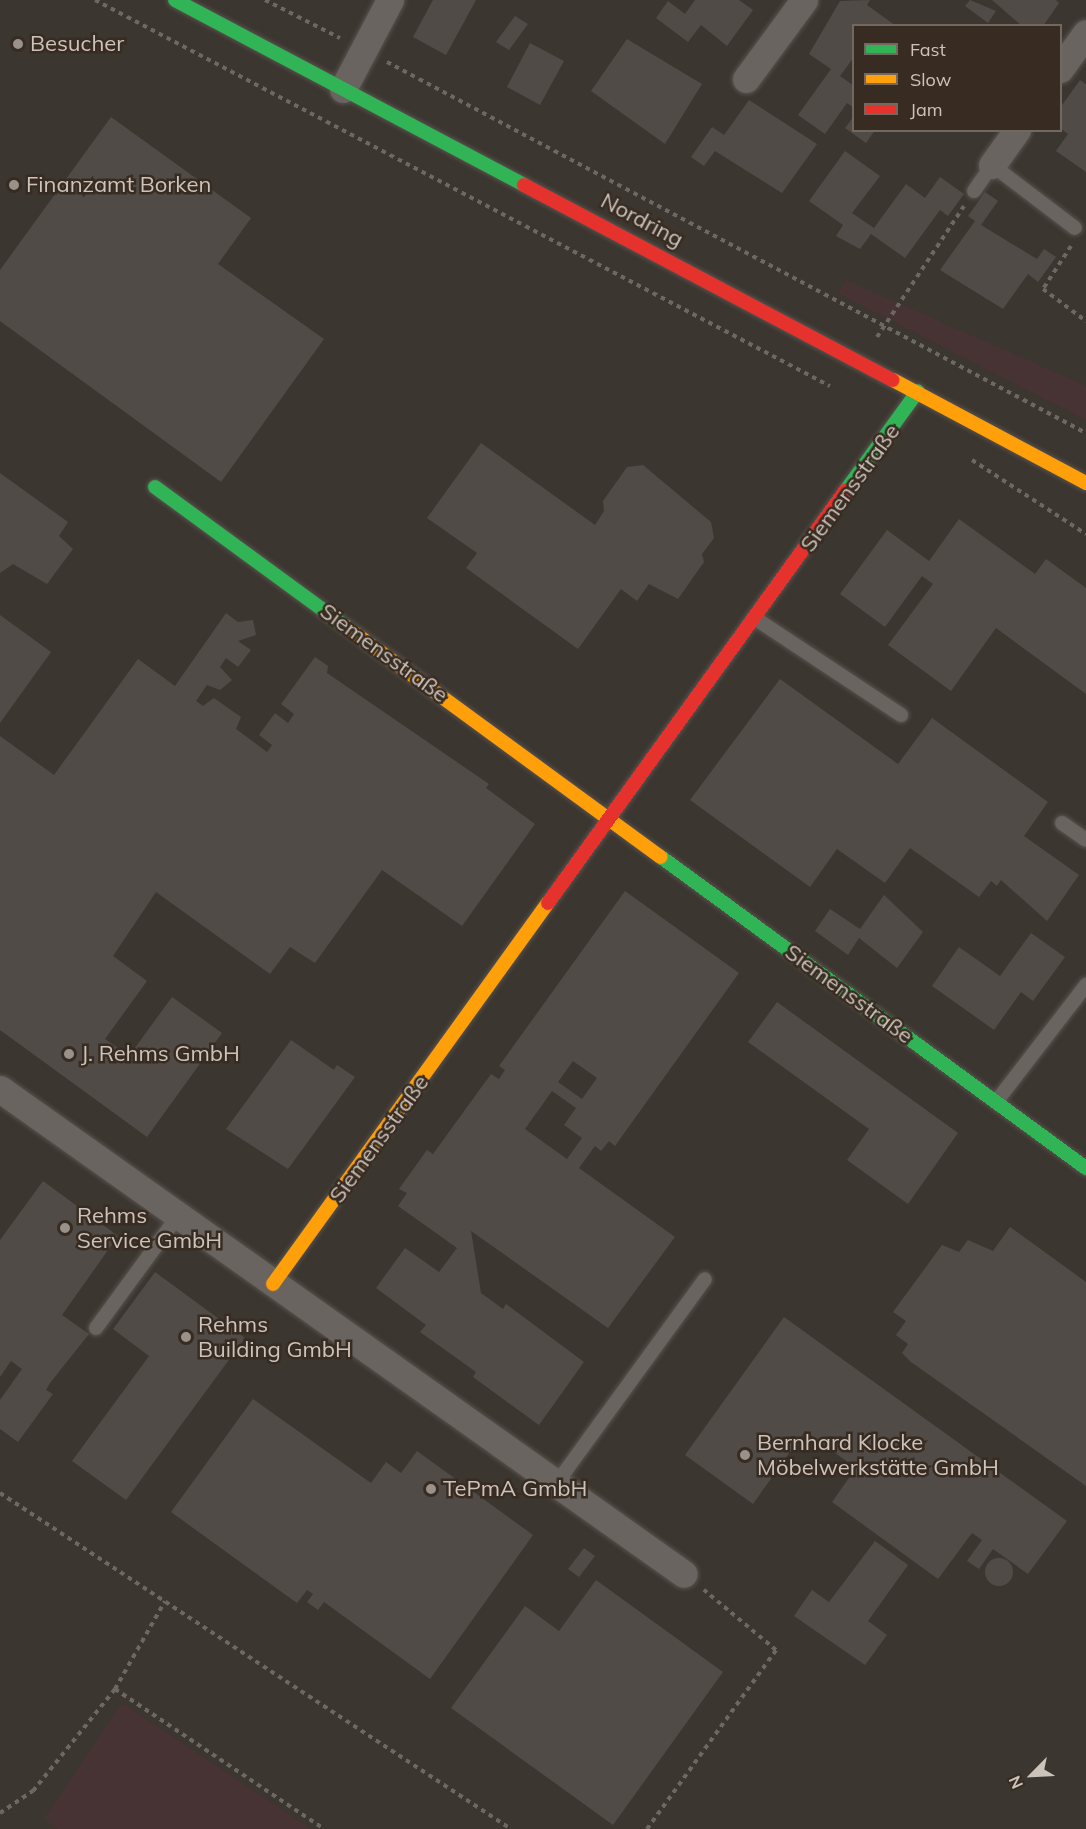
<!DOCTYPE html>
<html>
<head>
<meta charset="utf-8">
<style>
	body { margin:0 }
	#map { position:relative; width:1086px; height:1829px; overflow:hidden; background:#3c3630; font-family:Mulish,sans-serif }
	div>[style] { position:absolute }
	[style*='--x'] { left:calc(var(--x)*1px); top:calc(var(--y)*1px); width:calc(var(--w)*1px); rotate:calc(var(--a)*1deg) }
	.green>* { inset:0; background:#483334 }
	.building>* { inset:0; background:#514b47 }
	.round { border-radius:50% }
	.path>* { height:4px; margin-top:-2px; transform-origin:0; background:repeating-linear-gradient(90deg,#6e6865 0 4.5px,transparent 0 9px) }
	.roads { filter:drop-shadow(0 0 2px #57524e) drop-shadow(0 0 2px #57524e) }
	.lane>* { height:14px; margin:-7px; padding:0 7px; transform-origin:7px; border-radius:7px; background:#6a6460 }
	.street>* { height:27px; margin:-13.5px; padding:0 13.5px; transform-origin:13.5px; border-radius:13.5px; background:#6a6460 }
	.fast>* { height:14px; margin:-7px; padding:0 7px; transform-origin:7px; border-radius:7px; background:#30b455 }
	.slow>* { height:14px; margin:-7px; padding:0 7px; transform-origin:7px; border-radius:7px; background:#ff9f0a }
	.jam>* { height:14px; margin:-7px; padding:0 7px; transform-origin:7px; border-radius:7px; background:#e5322d }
	.dots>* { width:16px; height:16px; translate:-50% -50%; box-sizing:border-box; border:3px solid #382c22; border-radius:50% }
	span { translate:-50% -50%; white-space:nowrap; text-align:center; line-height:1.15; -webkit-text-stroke:5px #382c22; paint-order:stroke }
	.poi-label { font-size:22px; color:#ccc3bb }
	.left { translate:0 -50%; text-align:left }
	.street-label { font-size:22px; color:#ccc3bb }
	.legend { position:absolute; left:852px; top:24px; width:210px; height:108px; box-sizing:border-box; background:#382c22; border:2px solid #73685f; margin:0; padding:8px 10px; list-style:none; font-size:18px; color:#ccc3bb }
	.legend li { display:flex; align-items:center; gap:12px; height:30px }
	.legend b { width:30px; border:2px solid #73685f }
	.north { position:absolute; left:1002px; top:1745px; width:60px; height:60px; -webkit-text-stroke:4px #382c22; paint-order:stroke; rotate:246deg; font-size:16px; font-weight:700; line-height:24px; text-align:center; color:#ccc3bb }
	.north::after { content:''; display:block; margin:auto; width:21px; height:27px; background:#ccc3bb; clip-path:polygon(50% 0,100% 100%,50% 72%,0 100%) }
</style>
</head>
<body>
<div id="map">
	<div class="green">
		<div style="clip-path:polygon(846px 280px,1086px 386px,1086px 420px,838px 293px)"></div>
		<div style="clip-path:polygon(122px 1703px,311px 1829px,58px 1829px,44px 1819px)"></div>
	</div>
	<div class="building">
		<div style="clip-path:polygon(433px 0,476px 0,446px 55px,413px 37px)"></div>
		<div style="clip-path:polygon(695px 0,739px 0,753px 10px,727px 46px,701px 25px,688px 42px,656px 18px,668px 1px,685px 14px)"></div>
		<div style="clip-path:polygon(870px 0,867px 5px,896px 26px,854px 26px,854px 57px,840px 76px,854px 86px,854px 108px,847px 103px,825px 134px,798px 115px,831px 69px,809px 54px,840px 1px)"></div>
		<div style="clip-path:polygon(970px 0,996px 11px,988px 23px,965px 6px)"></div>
		<div style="clip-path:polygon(992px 0,1056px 0,1059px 3px,1043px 26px,1022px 26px)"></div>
		<div style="clip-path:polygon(515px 16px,528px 24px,509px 50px,496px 42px)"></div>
		<div style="clip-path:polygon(627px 39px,702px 84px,665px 144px,591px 91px)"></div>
		<div style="clip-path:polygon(530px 43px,564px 61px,540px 105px,507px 87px)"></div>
		<div style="clip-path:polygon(1080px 80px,1086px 84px,1086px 172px,1056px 151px,1068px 134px,1060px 128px,1060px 108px)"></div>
		<div style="clip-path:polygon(749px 100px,817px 144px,782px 193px,715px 151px,704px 166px,691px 157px,712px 127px,724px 135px)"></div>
		<div style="clip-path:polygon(854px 116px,854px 130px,875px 130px,866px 143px,845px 128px)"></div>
		<div style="clip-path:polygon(111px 117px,251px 218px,218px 264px,324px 339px,221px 482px,0 321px,0 270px)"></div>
		<div style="clip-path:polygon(845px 151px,880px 176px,852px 213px,874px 228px,906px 184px,925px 198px,940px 177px,964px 194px,948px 216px,940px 210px,905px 258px,871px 234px,860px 249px,836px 236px,843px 225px,809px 201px)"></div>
		<div style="clip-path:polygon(985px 192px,998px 201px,981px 225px,1037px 259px,1044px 249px,1056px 257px,1038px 282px,1028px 274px,1003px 309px,940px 270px,975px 221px,968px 216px)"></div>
		<div style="clip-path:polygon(481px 443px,595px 525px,604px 511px,603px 501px,627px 467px,643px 465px,711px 522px,714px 538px,702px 554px,704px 562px,678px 599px,649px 584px,637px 601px,621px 589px,578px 649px,466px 568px,477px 553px,427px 518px)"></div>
		<div style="clip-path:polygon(0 473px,68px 522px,59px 536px,73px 549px,47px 584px,13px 564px,0 573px)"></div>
		<div style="clip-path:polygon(959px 519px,1035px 574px,1046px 559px,1086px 588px,1086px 694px,996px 628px,951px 691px,888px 645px,933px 584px,922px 576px,885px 627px,840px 594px,887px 530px,929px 561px)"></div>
		<div style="clip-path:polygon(226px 613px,238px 622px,253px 620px,256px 635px,238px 641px,251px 650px,238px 667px,226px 658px,220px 667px,232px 680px,220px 690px,207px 685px,196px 701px,203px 706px,214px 698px,241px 717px,236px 729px,267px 752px,272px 745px,259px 735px,275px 713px,288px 723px,294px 714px,281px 704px,315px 657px,328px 666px,327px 673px,489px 784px,486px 788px,535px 824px,462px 926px,382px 870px,315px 963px,290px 947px,270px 974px,156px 892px,113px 956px,147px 981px,105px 1039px,129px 1056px,172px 997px,222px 1033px,147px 1137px,0 1030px,0 736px,54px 775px,138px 659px,175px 686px)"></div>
		<div style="clip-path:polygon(0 615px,51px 652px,0 723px)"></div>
		<div style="clip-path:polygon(780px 679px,898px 764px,932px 718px,1048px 802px,1024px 836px,1079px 875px,1047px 921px,1001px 880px,997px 886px,991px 881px,979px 897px,910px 848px,885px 883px,837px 849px,810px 887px,690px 800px)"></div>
		<div style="clip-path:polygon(evenodd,625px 891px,739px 973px,615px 1146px,609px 1141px,601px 1151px,595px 1146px,579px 1168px,675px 1237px,608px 1328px,471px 1231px,481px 1293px,503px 1309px,506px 1304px,584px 1362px,539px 1425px,473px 1377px,476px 1372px,420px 1332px,426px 1325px,376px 1288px,405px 1248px,439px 1272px,457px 1248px,398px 1206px,407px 1193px,399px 1189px,427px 1150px,433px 1154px,491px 1074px,499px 1079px,505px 1070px,499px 1066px,625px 891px,573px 1061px,597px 1078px,582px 1099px,558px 1082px,573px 1061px,625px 891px,552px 1091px,576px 1108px,564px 1125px,582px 1138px,567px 1159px,525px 1129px,552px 1091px)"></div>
		<div style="clip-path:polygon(884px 895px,923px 932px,897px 968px,859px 938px,848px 955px,815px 931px,830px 909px,860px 929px)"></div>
		<div style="clip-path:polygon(1031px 933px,1065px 957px,1033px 1001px,1021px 992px,994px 1030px,932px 986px,959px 947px,1000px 976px)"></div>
		<div style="clip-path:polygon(777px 1002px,958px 1133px,908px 1204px,847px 1160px,869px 1129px,748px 1042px)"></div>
		<div style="clip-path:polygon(291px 1040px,334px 1070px,337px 1065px,355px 1077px,288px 1169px,226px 1129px)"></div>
		<div style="clip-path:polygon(43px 1181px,118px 1236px,62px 1315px,89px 1334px,50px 1383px,46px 1390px,53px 1394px,18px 1442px,0 1429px,0 1400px,22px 1369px,11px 1361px,0 1377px,0 1240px)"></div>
		<div style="clip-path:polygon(1010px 1227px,1086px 1282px,1086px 1486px,911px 1362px,902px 1353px,908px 1344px,896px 1335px,906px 1321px,893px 1312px,942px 1245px,959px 1252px,968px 1240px,993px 1251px)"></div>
		<div style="clip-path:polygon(155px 1272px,245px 1338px,126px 1500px,72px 1461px,149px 1356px,113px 1329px)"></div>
		<div style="clip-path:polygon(784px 1317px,1067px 1521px,1028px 1574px,993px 1549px,979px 1569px,967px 1561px,982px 1540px,972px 1533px,938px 1579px,832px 1502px,856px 1468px,805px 1431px,753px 1504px,685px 1455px)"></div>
		<div style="clip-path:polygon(253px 1399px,371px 1483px,386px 1462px,401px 1473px,417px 1451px,533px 1535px,430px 1679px,324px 1602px,318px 1610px,307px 1602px,313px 1594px,307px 1590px,297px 1603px,171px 1512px)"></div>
		<div style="clip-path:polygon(875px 1541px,908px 1565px,868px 1621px,887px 1635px,865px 1665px,794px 1616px,812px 1590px,829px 1602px)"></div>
		<div style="clip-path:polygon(584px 1548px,595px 1556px,579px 1577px,568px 1569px)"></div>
		<div class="round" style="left:985px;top:1558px;width:28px;height:28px"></div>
		<div style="clip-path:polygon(596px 1580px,723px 1672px,613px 1825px,451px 1708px,525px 1606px,559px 1631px)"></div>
	</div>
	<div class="path">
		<div style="--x:95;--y:0;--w:830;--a:27.71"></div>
		<div style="--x:265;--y:0;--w:84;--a:26.9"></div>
		<div style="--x:387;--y:62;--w:791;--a:27.96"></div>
		<div style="--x:1071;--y:246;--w:51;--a:123.1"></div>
		<div style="--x:1043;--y:289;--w:54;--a:36.7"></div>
		<div style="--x:877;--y:337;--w:157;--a:-56.4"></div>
		<div style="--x:972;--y:460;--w:136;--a:33"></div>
		<div style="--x:0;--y:1493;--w:612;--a:33.33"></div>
		<div style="--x:115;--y:1689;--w:252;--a:33.8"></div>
		<div style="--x:0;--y:1813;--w:40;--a:-34"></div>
		<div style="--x:33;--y:1791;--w:131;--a:-51.2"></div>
		<div style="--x:115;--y:1689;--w:101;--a:-60.4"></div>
		<div style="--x:647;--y:1829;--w:221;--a:-54.2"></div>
		<div style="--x:776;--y:1650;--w:94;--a:-140.2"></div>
	</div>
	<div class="roads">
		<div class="lane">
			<div style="--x:974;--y:191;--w:32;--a:-55"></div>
			<div style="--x:992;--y:165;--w:104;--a:37.2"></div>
			<div style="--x:756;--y:619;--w:174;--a:33.5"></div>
			<div style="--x:1062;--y:823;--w:29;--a:35"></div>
			<div style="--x:996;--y:1102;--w:148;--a:-52.4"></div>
			<div style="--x:96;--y:1328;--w:139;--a:-53.8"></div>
			<div style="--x:556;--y:1484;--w:253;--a:-54"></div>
		</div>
		<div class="street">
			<div style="--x:1060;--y:69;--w:44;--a:-54.2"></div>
			<div style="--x:746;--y:79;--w:98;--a:-53.7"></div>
			<div style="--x:343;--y:89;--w:101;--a:-62.2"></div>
			<div style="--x:992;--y:165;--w:43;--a:-54.5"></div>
			<div style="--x:0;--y:1089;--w:838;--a:35.34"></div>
		</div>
		<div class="fast">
			<div style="--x:175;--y:0;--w:395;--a:27.9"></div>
			<div style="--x:155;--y:487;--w:235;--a:36.2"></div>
			<div style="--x:846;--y:490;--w:122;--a:-54"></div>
			<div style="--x:661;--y:857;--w:527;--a:36.2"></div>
		</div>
		<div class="slow">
			<div style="--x:893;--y:380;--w:219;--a:28.1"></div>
			<div style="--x:345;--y:626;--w:391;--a:36.2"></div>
			<div style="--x:273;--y:1284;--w:470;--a:-54.2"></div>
		</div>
		<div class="jam">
			<div style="--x:524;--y:185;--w:417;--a:27.9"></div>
			<div style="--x:548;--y:903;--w:509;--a:-54.19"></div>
		</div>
	</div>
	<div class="dots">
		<div style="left:18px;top:44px;background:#9a928a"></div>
		<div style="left:14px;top:185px;background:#9a928a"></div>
		<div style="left:69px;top:1054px;background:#9a928a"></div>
		<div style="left:65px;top:1228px;background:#9a928a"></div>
		<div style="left:186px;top:1337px;background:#9a928a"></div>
		<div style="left:745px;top:1455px;background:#9a928a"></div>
		<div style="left:431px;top:1489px;background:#9a928a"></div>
	</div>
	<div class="poi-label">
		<span class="left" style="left:30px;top:44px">Besucher</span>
		<span class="left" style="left:26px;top:185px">Finanzamt Borken</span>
		<span class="left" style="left:81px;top:1054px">J. Rehms GmbH</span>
		<span class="left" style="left:77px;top:1228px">Rehms<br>Service GmbH</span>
		<span class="left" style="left:198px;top:1337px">Rehms<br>Building GmbH</span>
		<span class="left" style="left:757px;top:1455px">Bernhard Klocke<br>Möbelwerkstätte GmbH</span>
		<span class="left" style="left:443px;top:1489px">TePmA GmbH</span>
	</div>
	<div class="street-label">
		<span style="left:642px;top:220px;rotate:28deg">Nordring</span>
		<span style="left:850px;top:488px;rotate:-54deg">Siemensstraße</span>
		<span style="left:384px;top:653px;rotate:36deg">Siemensstraße</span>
		<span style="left:849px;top:994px;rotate:36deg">Siemensstraße</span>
		<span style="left:379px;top:1139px;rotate:-54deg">Siemensstraße</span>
	</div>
	<ul class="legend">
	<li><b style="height:8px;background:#30b455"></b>Fast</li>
	<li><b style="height:8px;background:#ff9f0a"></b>Slow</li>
	<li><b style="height:8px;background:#e5322d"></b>Jam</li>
	</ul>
	<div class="north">N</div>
</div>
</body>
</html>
